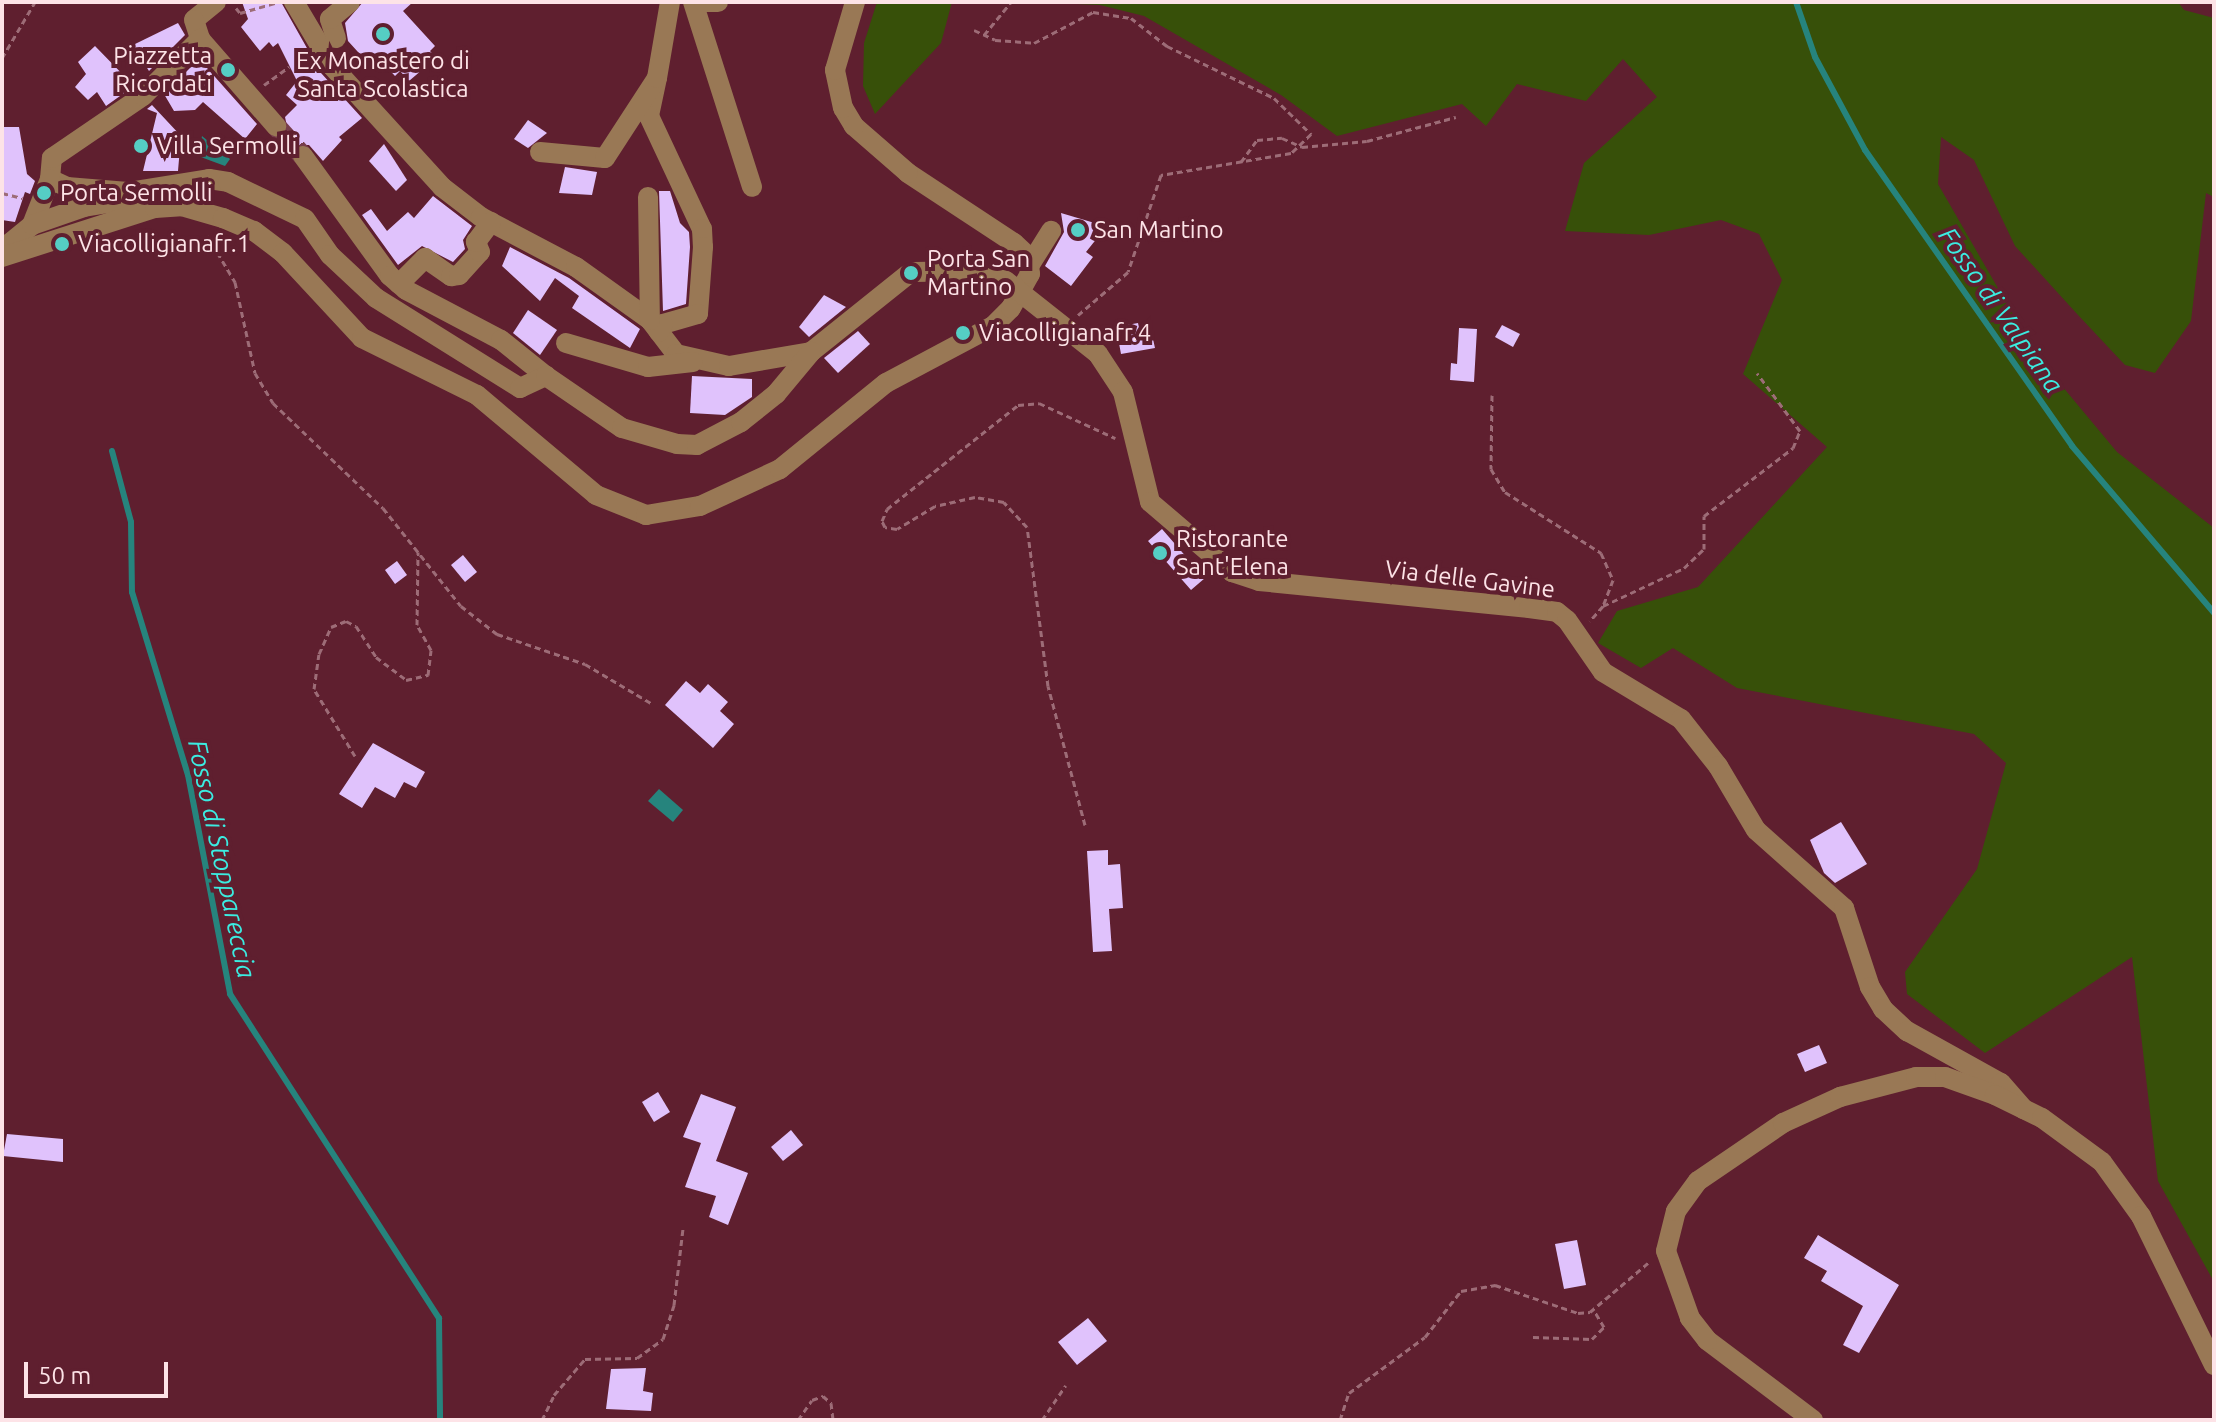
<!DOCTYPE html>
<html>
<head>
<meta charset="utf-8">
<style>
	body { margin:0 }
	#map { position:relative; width:2216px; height:1422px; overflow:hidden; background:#5f1f2f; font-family:Ubuntu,sans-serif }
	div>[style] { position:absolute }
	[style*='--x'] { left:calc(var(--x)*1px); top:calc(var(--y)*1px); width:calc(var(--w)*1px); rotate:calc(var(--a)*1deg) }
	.green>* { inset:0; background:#375009 }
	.water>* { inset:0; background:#26847d }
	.stream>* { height:6px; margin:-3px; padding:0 3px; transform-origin:3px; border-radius:3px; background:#26847d }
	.building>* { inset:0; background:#e0c2fc }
	.minor-tunnel>* { height:20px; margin-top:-10px; transform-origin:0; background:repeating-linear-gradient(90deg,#773c4b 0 20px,transparent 0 30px) }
	.path>* { height:3px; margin-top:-1.5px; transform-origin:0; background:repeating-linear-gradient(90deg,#9d6c77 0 6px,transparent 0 10px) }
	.minor>* { height:20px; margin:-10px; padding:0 10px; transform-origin:10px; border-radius:10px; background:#997855 }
	.dots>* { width:22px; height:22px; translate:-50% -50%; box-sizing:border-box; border:4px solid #5f1f2f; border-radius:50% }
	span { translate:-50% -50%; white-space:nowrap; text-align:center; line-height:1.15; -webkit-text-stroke:8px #5f1f2f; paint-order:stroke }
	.poi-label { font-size:24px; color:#fde3e7 }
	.right { translate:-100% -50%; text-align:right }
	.left { translate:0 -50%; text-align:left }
	.street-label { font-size:24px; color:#fde3e7 }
	.water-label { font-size:26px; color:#3bece1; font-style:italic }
	.frame { position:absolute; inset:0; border:4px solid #fde3e7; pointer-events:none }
	.scale { position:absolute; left:24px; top:1362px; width:144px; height:36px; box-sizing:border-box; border:4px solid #fde3e7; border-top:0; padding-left:10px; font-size:24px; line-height:28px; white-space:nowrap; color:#fde3e7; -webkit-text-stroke:6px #5f1f2f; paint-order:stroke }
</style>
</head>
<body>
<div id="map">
	<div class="green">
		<div style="clip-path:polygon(877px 2px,952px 2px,941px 43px,875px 114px,863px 86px,864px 43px)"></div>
		<div style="clip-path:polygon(2178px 2px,2184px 10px,2214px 18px,2214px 197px,2206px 193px,2191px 321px,2155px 373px,2125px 365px,2078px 315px,2015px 246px,1974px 160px,1941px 137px,1938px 184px,2037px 356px,2117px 452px,2214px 528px,2214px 1282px,2158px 1181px,2132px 957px,1985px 1053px,1907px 994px,1905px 972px,1977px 869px,2006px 763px,1974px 734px,1737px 688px,1673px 648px,1641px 668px,1598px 643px,1617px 611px,1698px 587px,1827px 447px,1743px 374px,1782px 280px,1759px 234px,1721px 220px,1649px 235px,1565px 231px,1584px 163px,1657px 97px,1623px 59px,1586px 101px,1517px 84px,1486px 126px,1462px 104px,1337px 136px,1281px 95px,1144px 16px,1100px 5px,1053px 3px)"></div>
	</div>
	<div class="water">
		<div style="clip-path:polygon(202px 136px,230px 159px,225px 166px,198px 156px)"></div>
		<div style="clip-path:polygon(659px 789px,683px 810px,673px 822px,648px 801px)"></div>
	</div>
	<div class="stream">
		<div style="--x:1796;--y:2;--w:58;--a:70.9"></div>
		<div style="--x:1815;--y:57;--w:106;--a:61.7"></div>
		<div style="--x:1865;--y:150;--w:361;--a:55"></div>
		<div style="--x:2072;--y:446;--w:219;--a:49.6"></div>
		<div style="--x:112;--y:451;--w:73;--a:75"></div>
		<div style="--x:131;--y:522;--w:70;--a:89.2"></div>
		<div style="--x:132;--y:592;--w:191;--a:73"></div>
		<div style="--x:188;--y:775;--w:223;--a:79.1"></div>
		<div style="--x:230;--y:994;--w:386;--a:57.2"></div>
		<div style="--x:439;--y:1318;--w:102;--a:89.4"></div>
	</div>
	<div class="building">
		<div style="clip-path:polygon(242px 2px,281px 2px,321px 73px,362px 118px,339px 137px,342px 140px,323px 161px,309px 145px,296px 145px,291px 152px,278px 139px,288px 131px,285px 117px,297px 105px,286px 95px,297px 81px,278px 43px,273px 47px,269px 42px,260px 51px,241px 27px,248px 19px)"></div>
		<div style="clip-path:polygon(363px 2px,413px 2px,403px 11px,435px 46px,430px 51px,436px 58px,409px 81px,400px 71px,395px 76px,381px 61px,375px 67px,368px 63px,348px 41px,345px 23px)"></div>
		<div style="clip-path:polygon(178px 23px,185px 35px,149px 71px,133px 45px)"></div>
		<div style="clip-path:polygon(95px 46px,134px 86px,106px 106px,97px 92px,88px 100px,75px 87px,86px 74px,78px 62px)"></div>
		<div style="clip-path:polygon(199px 59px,257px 124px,245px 139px,203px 102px,195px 110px,174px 111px,164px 94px)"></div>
		<div style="clip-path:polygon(152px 105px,181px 136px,178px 171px,143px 171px,157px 113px,147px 109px)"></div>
		<div style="clip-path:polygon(528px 120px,547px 133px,528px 148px,514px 139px)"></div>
		<div style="clip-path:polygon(4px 127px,19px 127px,27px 174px,35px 181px,30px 194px,25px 192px,15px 222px,2px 220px)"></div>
		<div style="clip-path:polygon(384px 144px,407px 180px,396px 191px,369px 161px)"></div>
		<div style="clip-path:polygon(565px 167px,597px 172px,592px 195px,559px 193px)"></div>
		<div style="clip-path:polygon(659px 191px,670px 191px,680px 223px,689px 232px,690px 247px,686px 304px,663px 311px)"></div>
		<div style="clip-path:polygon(433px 196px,472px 226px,463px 240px,465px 249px,453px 262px,422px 246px,398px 265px,362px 215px,371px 209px,387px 231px,408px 212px,414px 218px)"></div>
		<div style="clip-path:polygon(1061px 213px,1098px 224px,1102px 232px,1086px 252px,1093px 257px,1071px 286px,1045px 266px,1064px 232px)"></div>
		<div style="clip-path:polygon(510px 247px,569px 278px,640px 329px,630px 348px,572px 308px,579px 296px,555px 278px,540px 301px,502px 266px)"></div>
		<div style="clip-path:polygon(824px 295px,846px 307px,809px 337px,799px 327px)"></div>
		<div style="clip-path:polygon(528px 310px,557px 330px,540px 355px,513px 333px)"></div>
		<div style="clip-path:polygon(1138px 323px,1140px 332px,1151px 330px,1155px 348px,1121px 354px,1116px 327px)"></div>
		<div style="clip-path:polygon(1502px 325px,1520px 334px,1513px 347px,1495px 337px)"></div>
		<div style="clip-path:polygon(1459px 328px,1477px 329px,1474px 382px,1450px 380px,1451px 363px,1457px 364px)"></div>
		<div style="clip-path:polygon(858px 331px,870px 344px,838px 373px,824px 358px)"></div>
		<div style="clip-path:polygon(692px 376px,752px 379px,752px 397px,725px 415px,690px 413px)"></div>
		<div style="clip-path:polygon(1162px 529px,1195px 567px,1201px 562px,1212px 572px,1191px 590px,1148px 541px)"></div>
		<div style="clip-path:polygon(463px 555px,477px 572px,465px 582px,451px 565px)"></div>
		<div style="clip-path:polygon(397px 561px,407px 575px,395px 584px,385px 570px)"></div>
		<div style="clip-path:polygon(686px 681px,700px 693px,708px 684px,728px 702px,720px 711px,734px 724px,713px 748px,665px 705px)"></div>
		<div style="clip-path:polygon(373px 743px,425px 772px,416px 788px,404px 782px,395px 798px,375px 787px,362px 808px,339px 794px)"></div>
		<div style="clip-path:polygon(1841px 822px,1867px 864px,1835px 883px,1824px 873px,1810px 840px)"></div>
		<div style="clip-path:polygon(1108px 850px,1108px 865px,1120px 864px,1123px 908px,1109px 909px,1112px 951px,1093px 952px,1087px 851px)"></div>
		<div style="clip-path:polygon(1819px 1045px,1827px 1063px,1805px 1072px,1797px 1054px)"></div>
		<div style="clip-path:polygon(658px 1092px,670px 1112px,654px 1122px,642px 1102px)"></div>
		<div style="clip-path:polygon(701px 1094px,736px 1107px,716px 1161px,748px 1173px,728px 1225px,709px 1217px,716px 1196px,685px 1187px,701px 1143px,683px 1137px)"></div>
		<div style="clip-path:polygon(791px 1130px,803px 1145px,783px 1161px,771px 1147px)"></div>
		<div style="clip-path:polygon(7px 1134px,63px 1139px,63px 1162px,3px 1156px)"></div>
		<div style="clip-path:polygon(1818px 1235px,1899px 1285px,1859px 1353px,1843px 1345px,1863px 1306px,1821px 1281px,1827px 1271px,1804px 1258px)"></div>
		<div style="clip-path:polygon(1577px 1240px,1586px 1285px,1564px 1289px,1555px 1244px)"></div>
		<div style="clip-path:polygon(1088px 1318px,1107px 1341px,1077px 1365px,1058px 1342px)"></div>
		<div style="clip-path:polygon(646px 1368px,643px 1391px,653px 1393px,651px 1411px,606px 1409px,611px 1369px)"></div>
	</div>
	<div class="minor-tunnel">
		<div style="--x:276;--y:126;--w:40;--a:48"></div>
	</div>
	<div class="path">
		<div style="--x:236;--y:8;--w:6;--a:51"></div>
		<div style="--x:240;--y:13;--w:37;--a:-16"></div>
		<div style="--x:974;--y:30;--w:23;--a:25"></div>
		<div style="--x:995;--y:40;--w:39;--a:4"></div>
		<div style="--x:1034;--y:43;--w:67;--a:-27.7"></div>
		<div style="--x:1093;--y:12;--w:38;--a:9"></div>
		<div style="--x:1131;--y:18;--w:46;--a:37.9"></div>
		<div style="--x:1167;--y:46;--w:119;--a:25.9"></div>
		<div style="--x:1274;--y:98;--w:52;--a:44.2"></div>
		<div style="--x:1311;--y:134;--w:28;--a:136"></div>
		<div style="--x:1291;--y:153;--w:132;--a:170.4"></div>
		<div style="--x:1161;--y:175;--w:102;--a:108.8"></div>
		<div style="--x:1128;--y:272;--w:66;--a:139.3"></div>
		<div style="--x:984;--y:35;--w:43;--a:-50.7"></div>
		<div style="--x:2;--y:58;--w:65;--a:-59.5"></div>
		<div style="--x:264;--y:85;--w:31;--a:-36"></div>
		<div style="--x:1241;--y:162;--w:27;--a:-54"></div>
		<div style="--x:1257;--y:140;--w:25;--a:-5"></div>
		<div style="--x:1282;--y:138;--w:22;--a:24"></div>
		<div style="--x:1302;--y:147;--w:65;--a:-5.3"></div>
		<div style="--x:1367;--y:141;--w:92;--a:-15.1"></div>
		<div style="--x:2;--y:193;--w:21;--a:14"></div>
		<div style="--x:207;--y:235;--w:55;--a:59.2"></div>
		<div style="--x:235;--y:282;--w:93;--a:77.6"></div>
		<div style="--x:255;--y:373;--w:35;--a:59"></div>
		<div style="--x:273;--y:403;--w:152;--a:43.7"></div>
		<div style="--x:383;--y:508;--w:125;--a:51.5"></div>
		<div style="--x:461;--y:606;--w:46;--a:37.9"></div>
		<div style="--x:497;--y:634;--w:93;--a:18.8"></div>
		<div style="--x:585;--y:664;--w:77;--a:30.6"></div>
		<div style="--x:1492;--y:395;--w:74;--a:90.8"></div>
		<div style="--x:1491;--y:469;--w:27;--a:59"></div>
		<div style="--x:1505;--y:492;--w:114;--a:32.4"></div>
		<div style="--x:1601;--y:553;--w:30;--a:66"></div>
		<div style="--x:1613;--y:580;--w:28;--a:111"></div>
		<div style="--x:1603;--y:606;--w:20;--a:131"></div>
		<div style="--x:1603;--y:606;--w:89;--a:-25.1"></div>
		<div style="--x:1684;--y:568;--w:28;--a:-44"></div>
		<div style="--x:1704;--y:549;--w:33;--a:-90"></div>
		<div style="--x:1704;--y:516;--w:112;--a:-37.4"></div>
		<div style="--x:1793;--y:448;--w:18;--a:-68"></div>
		<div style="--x:1800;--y:431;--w:72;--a:-126.6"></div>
		<div style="--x:355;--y:756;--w:79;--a:-121.5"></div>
		<div style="--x:314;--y:689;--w:35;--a:-82"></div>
		<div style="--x:319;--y:654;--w:30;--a:-66"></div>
		<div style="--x:331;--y:627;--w:16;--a:-22"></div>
		<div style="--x:346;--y:621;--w:11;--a:27"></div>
		<div style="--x:356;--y:626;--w:37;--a:57"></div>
		<div style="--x:376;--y:657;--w:38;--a:37"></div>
		<div style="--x:406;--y:680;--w:23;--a:-13"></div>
		<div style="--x:428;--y:675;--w:25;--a:-83"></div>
		<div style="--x:431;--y:650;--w:29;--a:-119"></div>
		<div style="--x:417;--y:625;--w:73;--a:-89.2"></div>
		<div style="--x:1085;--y:825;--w:144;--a:-104.9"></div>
		<div style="--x:1048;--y:686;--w:160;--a:-97.5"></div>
		<div style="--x:1027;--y:527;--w:34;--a:-133"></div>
		<div style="--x:1004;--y:502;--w:29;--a:-170"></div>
		<div style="--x:975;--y:497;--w:41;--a:167.3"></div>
		<div style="--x:935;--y:506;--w:44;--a:148.8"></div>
		<div style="--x:897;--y:529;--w:12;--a:-171"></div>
		<div style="--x:885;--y:527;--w:7;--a:-117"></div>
		<div style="--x:882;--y:521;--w:13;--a:-67"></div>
		<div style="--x:887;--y:509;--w:167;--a:-38.4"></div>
		<div style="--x:1018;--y:405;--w:21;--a:-5"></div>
		<div style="--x:1039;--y:403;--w:84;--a:24.7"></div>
		<div style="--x:1533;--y:1337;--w:59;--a:1.9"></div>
		<div style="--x:1592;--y:1339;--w:17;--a:-45"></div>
		<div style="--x:1604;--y:1327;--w:21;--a:-121"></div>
		<div style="--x:542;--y:1420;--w:28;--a:-64"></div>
		<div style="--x:554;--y:1395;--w:48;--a:-49.3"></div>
		<div style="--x:585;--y:1359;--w:52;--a:-1.1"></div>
		<div style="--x:637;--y:1358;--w:32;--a:-36"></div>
		<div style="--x:663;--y:1339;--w:36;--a:-72"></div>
		<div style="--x:674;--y:1305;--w:78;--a:-83.3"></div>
		<div style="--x:798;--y:1420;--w:24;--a:-55"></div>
		<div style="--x:812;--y:1400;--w:12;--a:-20"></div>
		<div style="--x:823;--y:1396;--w:11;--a:41"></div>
		<div style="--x:831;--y:1403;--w:17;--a:83"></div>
		<div style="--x:1042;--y:1420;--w:42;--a:-55.6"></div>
		<div style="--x:1340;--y:1420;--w:28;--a:-72"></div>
		<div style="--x:1349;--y:1393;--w:94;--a:-36.4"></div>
		<div style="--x:1425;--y:1337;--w:58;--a:-52"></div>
		<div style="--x:1461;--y:1291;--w:35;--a:-10"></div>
		<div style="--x:1495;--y:1285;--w:88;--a:18.6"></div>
		<div style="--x:1578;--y:1313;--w:12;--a:-5"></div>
		<div style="--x:1590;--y:1312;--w:76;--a:-40.2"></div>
	</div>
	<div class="minor">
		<div style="--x:216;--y:2;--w:28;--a:141"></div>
		<div style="--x:194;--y:20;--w:20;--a:72"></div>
		<div style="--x:200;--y:39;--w:116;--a:48.9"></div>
		<div style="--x:294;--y:2;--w:74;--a:59.3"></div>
		<div style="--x:332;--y:66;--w:164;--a:47.7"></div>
		<div style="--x:442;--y:187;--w:49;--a:37.6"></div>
		<div style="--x:481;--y:217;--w:107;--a:27.8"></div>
		<div style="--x:576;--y:267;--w:91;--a:35.6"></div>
		<div style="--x:650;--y:320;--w:43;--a:52.6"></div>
		<div style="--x:676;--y:354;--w:54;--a:12.8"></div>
		<div style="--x:729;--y:366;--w:83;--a:-9.7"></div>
		<div style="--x:811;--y:352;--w:123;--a:-38.7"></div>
		<div style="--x:693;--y:2;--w:194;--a:72.3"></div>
		<div style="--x:704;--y:2;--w:14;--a:0"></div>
		<div style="--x:336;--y:38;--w:20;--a:-108"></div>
		<div style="--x:330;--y:19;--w:26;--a:-40"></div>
		<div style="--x:657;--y:78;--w:39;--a:102"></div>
		<div style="--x:649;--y:116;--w:125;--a:64.9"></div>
		<div style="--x:702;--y:229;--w:18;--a:87"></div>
		<div style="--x:703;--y:247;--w:67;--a:94.3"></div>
		<div style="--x:698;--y:314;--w:36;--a:164"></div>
		<div style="--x:663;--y:324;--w:9;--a:117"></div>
		<div style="--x:540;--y:152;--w:65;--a:5.3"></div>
		<div style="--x:605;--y:158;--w:95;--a:-57"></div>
		<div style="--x:657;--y:78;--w:77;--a:-80.3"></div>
		<div style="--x:303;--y:156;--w:148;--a:54.1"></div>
		<div style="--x:390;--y:276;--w:21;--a:41"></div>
		<div style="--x:406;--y:290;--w:107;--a:27.8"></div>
		<div style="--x:501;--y:340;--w:58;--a:38.7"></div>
		<div style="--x:50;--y:179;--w:19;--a:25"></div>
		<div style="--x:67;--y:187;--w:61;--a:4.7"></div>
		<div style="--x:128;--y:192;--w:82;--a:-9.1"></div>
		<div style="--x:209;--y:179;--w:19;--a:9"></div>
		<div style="--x:228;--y:182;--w:85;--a:25.7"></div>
		<div style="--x:305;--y:219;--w:44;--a:55.2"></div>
		<div style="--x:330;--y:255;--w:63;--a:43.1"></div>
		<div style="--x:376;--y:298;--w:170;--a:32"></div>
		<div style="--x:520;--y:388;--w:29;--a:-25"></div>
		<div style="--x:546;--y:376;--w:92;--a:34.4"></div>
		<div style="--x:622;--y:428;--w:57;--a:16.2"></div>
		<div style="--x:677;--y:444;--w:20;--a:3"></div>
		<div style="--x:697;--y:445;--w:50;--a:-27.6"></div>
		<div style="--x:741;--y:422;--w:45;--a:-38.7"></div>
		<div style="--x:776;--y:394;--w:55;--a:-50.2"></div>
		<div style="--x:50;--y:179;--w:21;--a:-85"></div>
		<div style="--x:52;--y:158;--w:110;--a:-34.3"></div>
		<div style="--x:143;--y:96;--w:81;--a:-45"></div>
		<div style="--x:648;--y:197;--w:123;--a:89.1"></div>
		<div style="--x:32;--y:225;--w:49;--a:-68.6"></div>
		<div style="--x:11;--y:253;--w:10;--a:-96"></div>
		<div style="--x:10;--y:243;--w:28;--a:-39"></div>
		<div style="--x:32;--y:225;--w:55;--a:-19.1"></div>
		<div style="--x:84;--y:207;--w:43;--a:-9.5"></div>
		<div style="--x:2;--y:257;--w:161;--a:-17.8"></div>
		<div style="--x:155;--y:208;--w:26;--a:-4"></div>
		<div style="--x:181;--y:206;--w:44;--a:15.9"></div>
		<div style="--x:223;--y:218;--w:34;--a:23"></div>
		<div style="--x:254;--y:231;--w:36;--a:37"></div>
		<div style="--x:283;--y:253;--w:116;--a:47.1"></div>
		<div style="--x:362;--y:338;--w:128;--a:26.4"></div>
		<div style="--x:477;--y:395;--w:155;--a:40"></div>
		<div style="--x:596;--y:495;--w:54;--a:21.8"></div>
		<div style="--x:646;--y:515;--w:55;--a:-9.5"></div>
		<div style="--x:700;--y:506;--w:88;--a:-24.8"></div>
		<div style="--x:780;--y:469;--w:136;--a:-39.1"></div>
		<div style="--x:886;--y:383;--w:121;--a:-28"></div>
		<div style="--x:993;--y:326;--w:25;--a:-45"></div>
		<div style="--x:1011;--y:308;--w:39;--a:-61"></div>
		<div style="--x:1030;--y:274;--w:18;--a:-96"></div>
		<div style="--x:1028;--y:256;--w:19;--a:-137"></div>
		<div style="--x:1014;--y:243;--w:127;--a:-146.6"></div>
		<div style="--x:908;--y:173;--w:72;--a:-139"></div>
		<div style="--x:854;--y:126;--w:21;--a:-121"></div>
		<div style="--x:843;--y:108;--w:39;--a:-102"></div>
		<div style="--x:835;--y:70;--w:71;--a:-73.6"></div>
		<div style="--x:1031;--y:263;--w:38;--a:-58"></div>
		<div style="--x:915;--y:272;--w:52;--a:-1.1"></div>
		<div style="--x:967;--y:271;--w:40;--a:14.4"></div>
		<div style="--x:1006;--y:281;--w:117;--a:38.4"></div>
		<div style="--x:1098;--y:354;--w:45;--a:56.7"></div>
		<div style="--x:1123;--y:392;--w:113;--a:76.2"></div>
		<div style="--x:1150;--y:502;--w:108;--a:40.5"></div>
		<div style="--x:1232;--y:572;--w:28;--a:18"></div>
		<div style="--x:1259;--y:581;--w:271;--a:5.7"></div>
		<div style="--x:1529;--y:608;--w:28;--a:8"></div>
		<div style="--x:1557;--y:612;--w:13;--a:39"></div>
		<div style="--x:1567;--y:620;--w:63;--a:55.3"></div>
		<div style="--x:1603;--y:672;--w:91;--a:31.1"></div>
		<div style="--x:1681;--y:719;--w:60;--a:51.8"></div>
		<div style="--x:1718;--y:766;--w:74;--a:59.3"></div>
		<div style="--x:1756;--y:830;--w:118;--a:41.6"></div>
		<div style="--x:1844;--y:908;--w:83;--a:71.8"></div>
		<div style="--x:1870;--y:987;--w:26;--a:59"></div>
		<div style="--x:1883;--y:1009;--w:33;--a:43"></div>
		<div style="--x:1907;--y:1031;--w:107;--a:29"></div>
		<div style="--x:2001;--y:1083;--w:35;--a:49"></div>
		<div style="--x:399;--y:284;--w:37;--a:-45"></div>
		<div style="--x:425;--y:258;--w:32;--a:35"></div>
		<div style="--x:451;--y:276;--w:8;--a:-7"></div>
		<div style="--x:459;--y:275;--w:31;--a:-48"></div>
		<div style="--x:480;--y:252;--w:11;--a:-112"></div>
		<div style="--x:476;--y:242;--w:25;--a:-53"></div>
		<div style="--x:566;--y:343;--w:85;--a:16.3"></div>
		<div style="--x:648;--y:367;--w:45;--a:-6.3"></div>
		<div style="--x:1813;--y:1420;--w:133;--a:-143"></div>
		<div style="--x:1707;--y:1340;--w:28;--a:-128"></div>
		<div style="--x:1690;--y:1318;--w:71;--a:-109.7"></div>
		<div style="--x:1666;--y:1251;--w:41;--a:-76"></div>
		<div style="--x:1676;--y:1211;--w:37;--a:-54"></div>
		<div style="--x:1698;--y:1181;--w:103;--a:-34.3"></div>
		<div style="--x:1783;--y:1123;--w:63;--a:-24.5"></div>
		<div style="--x:1840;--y:1097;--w:79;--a:-14.7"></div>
		<div style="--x:1916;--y:1077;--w:29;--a:0"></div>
		<div style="--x:1945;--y:1077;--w:53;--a:19.8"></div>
		<div style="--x:1995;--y:1095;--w:52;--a:26.1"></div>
		<div style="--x:2042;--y:1118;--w:74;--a:36.3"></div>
		<div style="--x:2102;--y:1162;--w:67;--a:54.2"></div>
		<div style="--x:2141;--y:1216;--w:166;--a:63.9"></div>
	</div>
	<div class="dots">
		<div style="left:383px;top:34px;background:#55cec4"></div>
		<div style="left:228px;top:70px;background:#55cec4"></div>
		<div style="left:141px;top:146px;background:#55cec4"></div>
		<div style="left:44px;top:193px;background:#55cec4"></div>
		<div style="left:1078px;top:230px;background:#55cec4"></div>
		<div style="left:62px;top:244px;background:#55cec4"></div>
		<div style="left:911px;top:273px;background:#55cec4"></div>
		<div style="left:963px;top:333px;background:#55cec4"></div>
		<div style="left:1160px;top:553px;background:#55cec4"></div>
	</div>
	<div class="poi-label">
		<span class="right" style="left:212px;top:70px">Piazzetta<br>Ricordati</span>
		<span style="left:383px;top:75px">Ex Monastero di<br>Santa Scolastica</span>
		<span class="left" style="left:157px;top:146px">Villa Sermolli</span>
		<span class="left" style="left:60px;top:193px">Porta Sermolli</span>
		<span class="left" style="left:1094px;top:230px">San Martino</span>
		<span class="left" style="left:78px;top:244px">Viacolligianafr.1</span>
		<span class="left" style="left:927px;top:273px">Porta San<br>Martino</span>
		<span class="left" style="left:979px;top:333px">Viacolligianafr.4</span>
		<span class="left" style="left:1176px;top:553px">Ristorante<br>Sant'Elena</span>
	</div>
	<div class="street-label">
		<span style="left:1470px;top:579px;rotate:7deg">Via delle Gavine</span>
	</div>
	<div class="water-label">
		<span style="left:2001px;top:310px;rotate:55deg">Fosso di Valpiana</span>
		<span style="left:222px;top:859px;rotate:78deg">Fosso di Stoppareccia</span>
	</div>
	<div class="frame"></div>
	<div class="scale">50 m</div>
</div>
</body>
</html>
